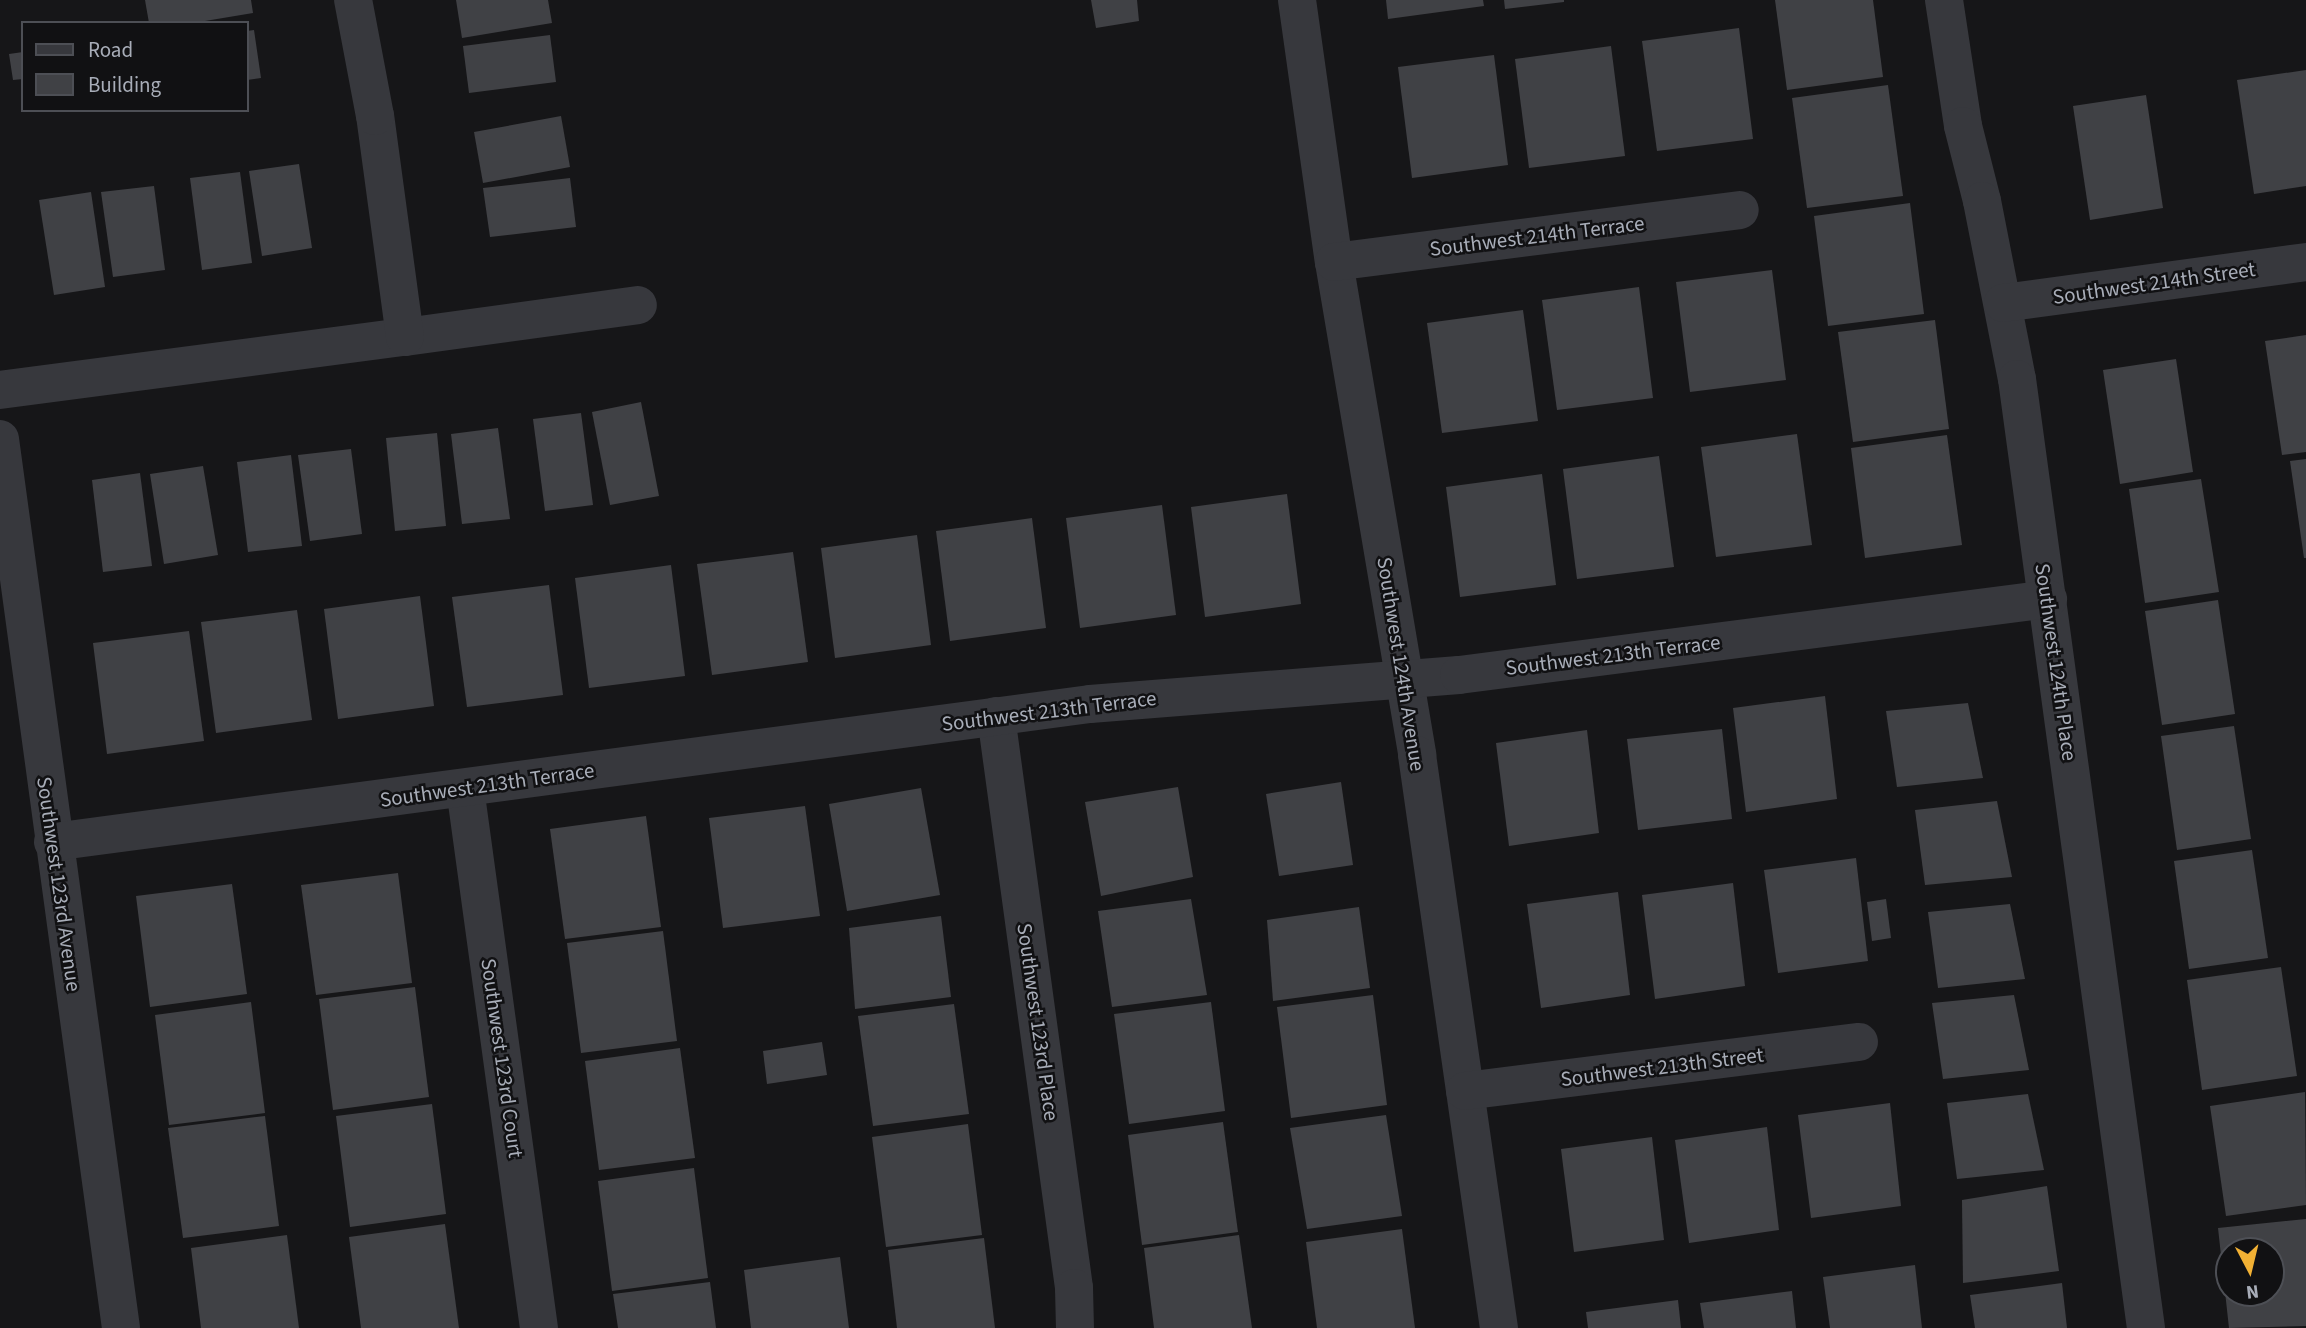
<!DOCTYPE html>
<html>
<head>
<meta charset="utf-8">
<style>
	body { margin:0 }
	#map { position:relative; width:2306px; height:1328px; overflow:hidden; background:#161618; font-family:"Source Sans 3",sans-serif }
	div>[style] { position:absolute }
	[style*='--x'] { left:calc(var(--x)*1px); top:calc(var(--y)*1px); width:calc(var(--w)*1px); rotate:calc(var(--a)*1deg) }
	.building>* { inset:0; background:#404145 }
	.minor>* { height:38px; margin:-19px; padding:0 19px; transform-origin:19px; border-radius:19px; background:#37383d }
	span { translate:-50% -50%; white-space:nowrap; text-align:center; line-height:1.15; -webkit-text-stroke:5px #111113; paint-order:stroke }
	.street-label { font-size:21px; color:#a8adb8 }
	.legend { position:absolute; left:21px; top:21px; width:228px; height:91px; box-sizing:border-box; background:#111113; border:2px solid #4d4f55; margin:0; padding:9px 12px; list-style:none; font-size:21px; color:#a8adb8 }
	.legend li { display:flex; align-items:center; gap:14px; height:35px }
	.legend b { width:35px; border:2px solid #4d4f55 }
	.north { position:absolute; left:2215px; top:1237px; width:70px; height:70px; box-sizing:border-box; background:#111113; border:2px solid #4d4f55; border-radius:50%; rotate:173deg; font-size:19px; font-weight:700; line-height:28px; text-align:center; color:#a8adb8 }
	.north::after { content:''; display:block; margin:auto; width:24px; height:32px; background:#f2b134; clip-path:polygon(50% 0,100% 100%,50% 72%,0 100%) }
</style>
</head>
<body>
<div id="map">
	<div class="building">
		<div style="clip-path:polygon(145px 0,251px 0,253px 13px,193px 23px,149px 23px)"></div>
		<div style="clip-path:polygon(456px 0,548px 0,552px 23px,462px 38px)"></div>
		<div style="clip-path:polygon(1091px 0,1137px 0,1139px 21px,1096px 28px)"></div>
		<div style="clip-path:polygon(1386px 0,1483px 0,1484px 6px,1388px 19px)"></div>
		<div style="clip-path:polygon(1504px 0,1564px 0,1564px 2px,1505px 9px)"></div>
		<div style="clip-path:polygon(1775px 0,1873px 0,1883px 77px,1787px 90px)"></div>
		<div style="clip-path:polygon(1739px 28px,1753px 139px,1657px 151px,1642px 41px)"></div>
		<div style="clip-path:polygon(254px 30px,261px 78px,247px 80px,247px 31px)"></div>
		<div style="clip-path:polygon(550px 35px,556px 82px,469px 93px,463px 46px)"></div>
		<div style="clip-path:polygon(1611px 46px,1625px 156px,1529px 168px,1515px 59px)"></div>
		<div style="clip-path:polygon(23px 52px,23px 79px,13px 80px,9px 54px)"></div>
		<div style="clip-path:polygon(1494px 55px,1508px 165px,1412px 178px,1398px 67px)"></div>
		<div style="clip-path:polygon(2306px 70px,2306px 186px,2254px 194px,2237px 80px)"></div>
		<div style="clip-path:polygon(1888px 85px,1903px 196px,1807px 208px,1792px 98px)"></div>
		<div style="clip-path:polygon(2146px 95px,2163px 208px,2090px 220px,2073px 106px)"></div>
		<div style="clip-path:polygon(561px 116px,570px 167px,483px 183px,474px 132px)"></div>
		<div style="clip-path:polygon(299px 164px,312px 248px,262px 256px,249px 171px)"></div>
		<div style="clip-path:polygon(240px 172px,252px 263px,202px 270px,190px 178px)"></div>
		<div style="clip-path:polygon(570px 178px,576px 227px,490px 237px,483px 188px)"></div>
		<div style="clip-path:polygon(154px 186px,165px 270px,113px 277px,101px 192px)"></div>
		<div style="clip-path:polygon(91px 192px,105px 287px,54px 295px,39px 200px)"></div>
		<div style="clip-path:polygon(1910px 203px,1924px 314px,1828px 326px,1814px 216px)"></div>
		<div style="clip-path:polygon(1772px 270px,1786px 380px,1690px 392px,1676px 282px)"></div>
		<div style="clip-path:polygon(1639px 287px,1653px 398px,1557px 410px,1542px 300px)"></div>
		<div style="clip-path:polygon(1523px 310px,1538px 421px,1442px 433px,1427px 323px)"></div>
		<div style="clip-path:polygon(1935px 320px,1949px 429px,1853px 442px,1838px 332px)"></div>
		<div style="clip-path:polygon(2306px 335px,2306px 452px,2282px 455px,2265px 341px)"></div>
		<div style="clip-path:polygon(2176px 359px,2193px 472px,2120px 484px,2103px 370px)"></div>
		<div style="clip-path:polygon(641px 402px,659px 496px,610px 505px,592px 412px)"></div>
		<div style="clip-path:polygon(581px 413px,593px 505px,545px 511px,533px 419px)"></div>
		<div style="clip-path:polygon(498px 428px,510px 519px,462px 524px,451px 434px)"></div>
		<div style="clip-path:polygon(437px 433px,446px 526px,395px 531px,386px 438px)"></div>
		<div style="clip-path:polygon(1797px 434px,1812px 545px,1716px 557px,1701px 447px)"></div>
		<div style="clip-path:polygon(1947px 435px,1962px 545px,1865px 558px,1851px 448px)"></div>
		<div style="clip-path:polygon(351px 449px,362px 534px,310px 541px,298px 455px)"></div>
		<div style="clip-path:polygon(291px 455px,302px 546px,248px 552px,237px 462px)"></div>
		<div style="clip-path:polygon(1659px 456px,1674px 567px,1577px 579px,1563px 469px)"></div>
		<div style="clip-path:polygon(2306px 459px,2306px 558px,2304px 558px,2290px 461px)"></div>
		<div style="clip-path:polygon(203px 466px,218px 555px,164px 564px,150px 474px)"></div>
		<div style="clip-path:polygon(140px 473px,152px 566px,103px 572px,92px 480px)"></div>
		<div style="clip-path:polygon(1542px 474px,1556px 585px,1460px 597px,1446px 487px)"></div>
		<div style="clip-path:polygon(2201px 479px,2219px 592px,2145px 603px,2129px 489px)"></div>
		<div style="clip-path:polygon(1287px 494px,1301px 604px,1205px 617px,1191px 507px)"></div>
		<div style="clip-path:polygon(1162px 505px,1176px 615px,1080px 628px,1066px 518px)"></div>
		<div style="clip-path:polygon(1032px 518px,1046px 628px,950px 641px,936px 531px)"></div>
		<div style="clip-path:polygon(917px 535px,931px 645px,835px 658px,821px 548px)"></div>
		<div style="clip-path:polygon(793px 552px,808px 662px,712px 675px,697px 564px)"></div>
		<div style="clip-path:polygon(671px 565px,685px 676px,589px 688px,575px 578px)"></div>
		<div style="clip-path:polygon(549px 585px,563px 695px,467px 707px,452px 597px)"></div>
		<div style="clip-path:polygon(420px 596px,434px 706px,338px 719px,324px 609px)"></div>
		<div style="clip-path:polygon(2218px 600px,2235px 714px,2162px 725px,2145px 611px)"></div>
		<div style="clip-path:polygon(297px 610px,312px 720px,216px 733px,201px 622px)"></div>
		<div style="clip-path:polygon(189px 631px,204px 741px,107px 754px,93px 643px)"></div>
		<div style="clip-path:polygon(1825px 696px,1837px 799px,1746px 812px,1733px 708px)"></div>
		<div style="clip-path:polygon(1968px 703px,1983px 778px,1897px 787px,1886px 711px)"></div>
		<div style="clip-path:polygon(2234px 726px,2251px 839px,2177px 850px,2161px 736px)"></div>
		<div style="clip-path:polygon(1722px 729px,1732px 819px,1638px 830px,1627px 739px)"></div>
		<div style="clip-path:polygon(1587px 730px,1599px 833px,1509px 846px,1496px 743px)"></div>
		<div style="clip-path:polygon(1341px 782px,1353px 865px,1279px 876px,1266px 794px)"></div>
		<div style="clip-path:polygon(1178px 787px,1193px 877px,1101px 896px,1085px 802px)"></div>
		<div style="clip-path:polygon(921px 788px,940px 895px,847px 911px,829px 804px)"></div>
		<div style="clip-path:polygon(1997px 801px,2012px 877px,1925px 885px,1915px 810px)"></div>
		<div style="clip-path:polygon(805px 806px,820px 916px,723px 928px,709px 818px)"></div>
		<div style="clip-path:polygon(646px 816px,661px 927px,565px 939px,550px 829px)"></div>
		<div style="clip-path:polygon(2252px 850px,2268px 958px,2189px 969px,2174px 861px)"></div>
		<div style="clip-path:polygon(1856px 858px,1868px 961px,1778px 973px,1764px 870px)"></div>
		<div style="clip-path:polygon(398px 873px,412px 983px,316px 995px,301px 885px)"></div>
		<div style="clip-path:polygon(1733px 883px,1745px 986px,1655px 999px,1642px 895px)"></div>
		<div style="clip-path:polygon(232px 884px,247px 994px,150px 1007px,136px 896px)"></div>
		<div style="clip-path:polygon(1618px 892px,1630px 995px,1541px 1008px,1527px 904px)"></div>
		<div style="clip-path:polygon(1191px 899px,1207px 995px,1112px 1007px,1098px 911px)"></div>
		<div style="clip-path:polygon(1886px 899px,1891px 938px,1872px 941px,1867px 902px)"></div>
		<div style="clip-path:polygon(2010px 904px,2025px 979px,1938px 988px,1928px 912px)"></div>
		<div style="clip-path:polygon(1359px 907px,1370px 988px,1273px 1001px,1267px 920px)"></div>
		<div style="clip-path:polygon(941px 916px,951px 997px,855px 1009px,849px 928px)"></div>
		<div style="clip-path:polygon(663px 931px,677px 1041px,581px 1053px,567px 943px)"></div>
		<div style="clip-path:polygon(2281px 967px,2297px 1076px,2202px 1090px,2187px 980px)"></div>
		<div style="clip-path:polygon(415px 987px,429px 1097px,333px 1110px,319px 999px)"></div>
		<div style="clip-path:polygon(1373px 995px,1387px 1105px,1291px 1118px,1277px 1007px)"></div>
		<div style="clip-path:polygon(2014px 995px,2029px 1070px,1943px 1079px,1932px 1003px)"></div>
		<div style="clip-path:polygon(251px 1002px,265px 1113px,169px 1125px,155px 1015px)"></div>
		<div style="clip-path:polygon(1211px 1002px,1225px 1111px,1129px 1124px,1114px 1014px)"></div>
		<div style="clip-path:polygon(954px 1004px,969px 1114px,873px 1126px,858px 1016px)"></div>
		<div style="clip-path:polygon(822px 1042px,827px 1075px,767px 1084px,763px 1051px)"></div>
		<div style="clip-path:polygon(680px 1048px,695px 1158px,599px 1170px,585px 1061px)"></div>
		<div style="clip-path:polygon(2305px 1092px,2306px 1205px,2226px 1216px,2210px 1106px)"></div>
		<div style="clip-path:polygon(2028px 1094px,2044px 1170px,1957px 1179px,1947px 1103px)"></div>
		<div style="clip-path:polygon(1890px 1103px,1901px 1206px,1811px 1218px,1798px 1115px)"></div>
		<div style="clip-path:polygon(432px 1104px,446px 1214px,350px 1227px,336px 1116px)"></div>
		<div style="clip-path:polygon(1386px 1115px,1402px 1216px,1307px 1229px,1290px 1128px)"></div>
		<div style="clip-path:polygon(265px 1116px,279px 1226px,183px 1238px,168px 1128px)"></div>
		<div style="clip-path:polygon(1223px 1122px,1238px 1232px,1142px 1245px,1128px 1135px)"></div>
		<div style="clip-path:polygon(968px 1124px,982px 1235px,886px 1247px,872px 1137px)"></div>
		<div style="clip-path:polygon(1767px 1127px,1779px 1230px,1689px 1243px,1675px 1140px)"></div>
		<div style="clip-path:polygon(1652px 1137px,1664px 1240px,1574px 1252px,1561px 1149px)"></div>
		<div style="clip-path:polygon(694px 1168px,708px 1278px,612px 1291px,598px 1181px)"></div>
		<div style="clip-path:polygon(2047px 1186px,2059px 1271px,1963px 1283px,1962px 1200px)"></div>
		<div style="clip-path:polygon(evenodd,2306px 1219px,2306px 1326px,2229px 1328px,2218px 1228px,2306px 1219px,2229px 1251px,2271px 1251px,2271px 1293px,2229px 1293px,2229px 1251px)"></div>
		<div style="clip-path:polygon(445px 1224px,459px 1328px,361px 1328px,349px 1237px)"></div>
		<div style="clip-path:polygon(1402px 1229px,1415px 1328px,1317px 1328px,1306px 1242px)"></div>
		<div style="clip-path:polygon(287px 1235px,299px 1328px,201px 1328px,191px 1248px)"></div>
		<div style="clip-path:polygon(1239px 1235px,1252px 1328px,1154px 1328px,1144px 1248px)"></div>
		<div style="clip-path:polygon(984px 1238px,995px 1328px,897px 1328px,888px 1250px)"></div>
		<div style="clip-path:polygon(840px 1257px,849px 1328px,751px 1328px,744px 1270px)"></div>
		<div style="clip-path:polygon(1915px 1265px,1922px 1328px,1830px 1328px,1823px 1277px)"></div>
		<div style="clip-path:polygon(710px 1282px,716px 1328px,618px 1328px,613px 1294px)"></div>
		<div style="clip-path:polygon(2062px 1283px,2067px 1328px,1975px 1328px,1970px 1295px)"></div>
		<div style="clip-path:polygon(1792px 1291px,1796px 1328px,1704px 1328px,1700px 1303px)"></div>
		<div style="clip-path:polygon(1678px 1300px,1681px 1328px,1588px 1328px,1586px 1312px)"></div>
	</div>
	<div class="minor">
		<div style="--x:1297;--y:0;--w:265;--a:82"></div>
		<div style="--x:1334;--y:262;--w:500;--a:80.4"></div>
		<div style="--x:1417;--y:755;--w:579;--a:81.86"></div>
		<div style="--x:1944;--y:0;--w:127;--a:81.4"></div>
		<div style="--x:1963;--y:126;--w:77;--a:75.8"></div>
		<div style="--x:1982;--y:201;--w:181;--a:78.9"></div>
		<div style="--x:2017;--y:379;--w:958;--a:82.26"></div>
		<div style="--x:1334;--y:262;--w:409;--a:-7.3"></div>
		<div style="--x:2003;--y:303;--w:306;--a:-7.7"></div>
		<div style="--x:405;--y:337;--w:235;--a:-7.8"></div>
		<div style="--x:0;--y:390;--w:408;--a:-7.5"></div>
		<div style="--x:405;--y:337;--w:223;--a:-97.7"></div>
		<div style="--x:375;--y:116;--w:118;--a:-100.7"></div>
		<div style="--x:0;--y:439;--w:897;--a:82.25"></div>
		<div style="--x:996;--y:716;--w:577;--a:82.23"></div>
		<div style="--x:1074;--y:1288;--w:40;--a:88.6"></div>
		<div style="--x:465;--y:788;--w:545;--a:82.2"></div>
		<div style="--x:53;--y:842;--w:1046;--a:-7.58"></div>
		<div style="--x:1090;--y:704;--w:370;--a:-4.5"></div>
		<div style="--x:1459;--y:675;--w:594;--a:-7.35"></div>
		<div style="--x:1465;--y:1091;--w:397;--a:-7.1"></div>
	</div>
	<div class="street-label">
		<span style="left:1537px;top:236px;rotate:-7deg">Southwest 214th Terrace</span>
		<span style="left:2154px;top:283px;rotate:-8deg">Southwest 214th Street</span>
		<span style="left:1613px;top:655px;rotate:-7deg">Southwest 213th Terrace</span>
		<span style="left:2056px;top:662px;rotate:82deg">Southwest 124th Place</span>
		<span style="left:1401px;top:664px;rotate:81deg">Southwest 124th Avenue</span>
		<span style="left:1049px;top:711px;rotate:-7deg">Southwest 213th Terrace</span>
		<span style="left:487px;top:785px;rotate:-8deg">Southwest 213th Terrace</span>
		<span style="left:59px;top:884px;rotate:82deg">Southwest 123rd Avenue</span>
		<span style="left:1038px;top:1022px;rotate:82deg">Southwest 123rd Place</span>
		<span style="left:502px;top:1058px;rotate:82deg">Southwest 123rd Court</span>
		<span style="left:1662px;top:1067px;rotate:-7deg">Southwest 213th Street</span>
	</div>
	<ul class="legend">
	<li><b style="height:9px;background:#37383d"></b>Road</li>
	<li><b style="height:19px;background:#404145"></b>Building</li>
	</ul>
	<div class="north">N</div>
</div>
</body>
</html>
